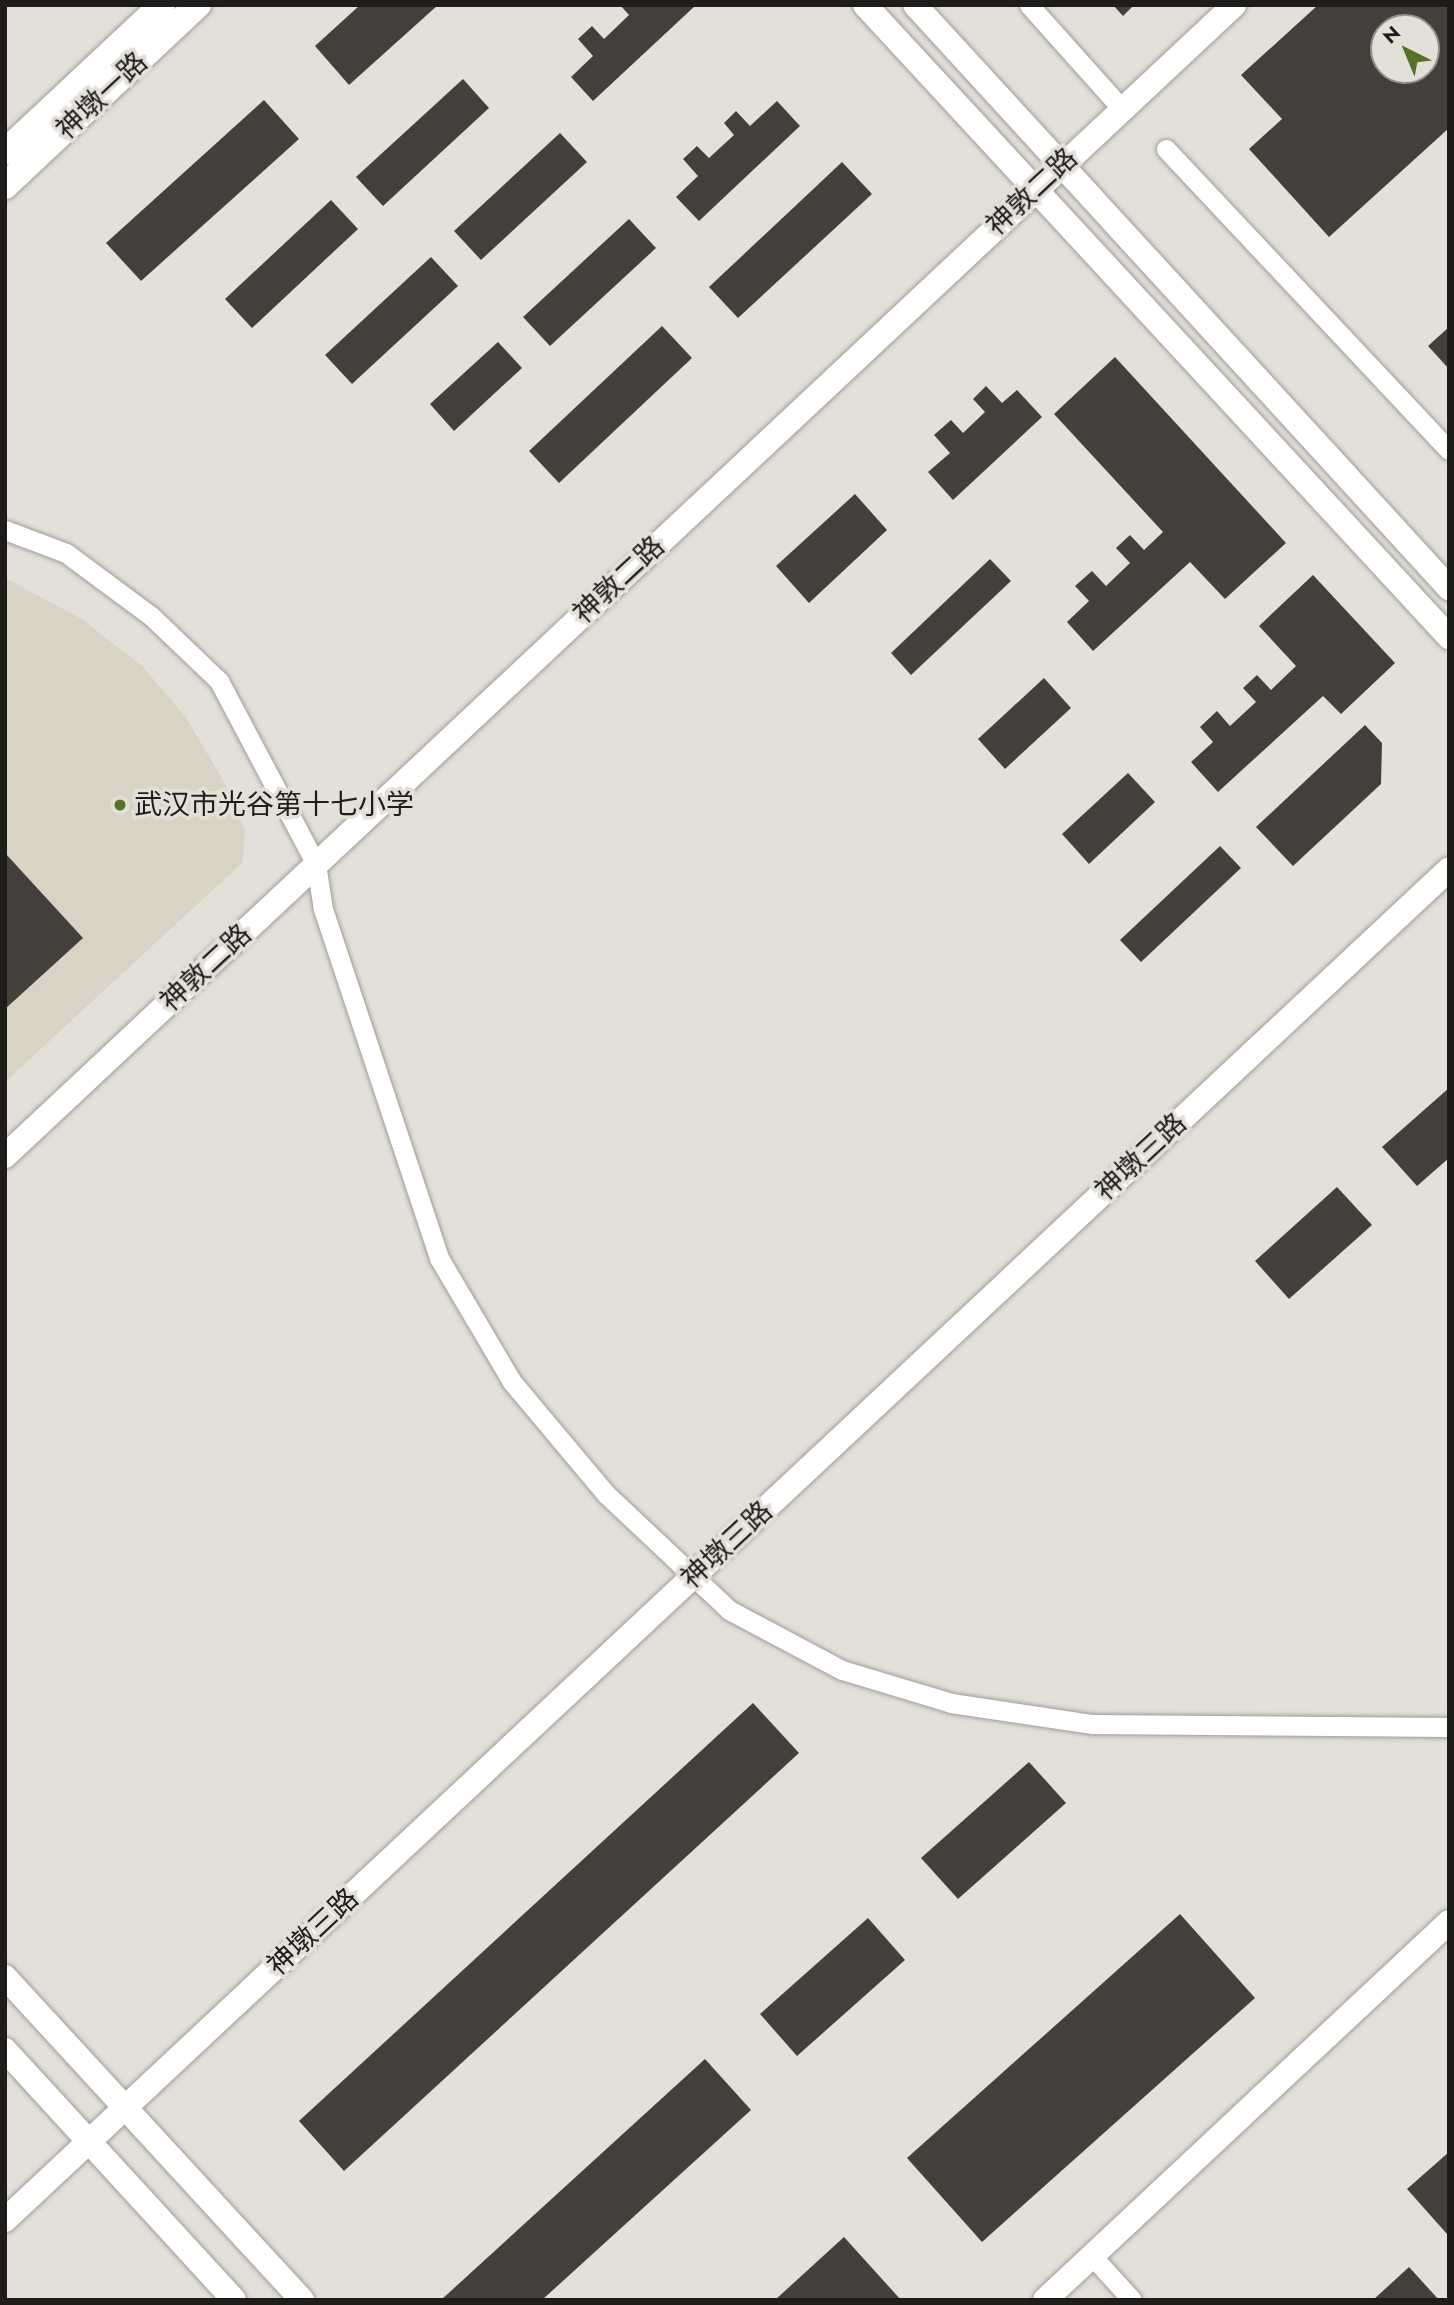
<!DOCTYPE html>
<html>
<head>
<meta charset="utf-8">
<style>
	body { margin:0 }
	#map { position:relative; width:1454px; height:2305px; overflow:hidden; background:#e3e0d9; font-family:Jost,"Noto Sans SC",sans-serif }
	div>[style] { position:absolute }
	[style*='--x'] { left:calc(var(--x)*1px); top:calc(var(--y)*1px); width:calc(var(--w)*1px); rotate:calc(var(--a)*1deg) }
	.built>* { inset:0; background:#d9d3c6 }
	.building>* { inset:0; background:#443f3b }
	.roads { filter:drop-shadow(0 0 2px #a09d97) drop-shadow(0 0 2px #a09d97) }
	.minor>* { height:19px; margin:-9.5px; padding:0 9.5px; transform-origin:9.5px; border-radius:9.5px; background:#fff }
	.tertiary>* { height:24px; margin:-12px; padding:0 12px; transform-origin:12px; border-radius:12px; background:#fff }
	.secondary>* { height:26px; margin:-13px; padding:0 13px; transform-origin:13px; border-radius:13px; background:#fff }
	.dots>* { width:19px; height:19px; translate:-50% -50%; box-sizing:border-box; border:4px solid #e3e0d9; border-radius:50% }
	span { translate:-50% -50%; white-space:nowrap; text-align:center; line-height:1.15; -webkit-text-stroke:7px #e3e0d9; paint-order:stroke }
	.street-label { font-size:28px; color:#1e1d1a }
	.poi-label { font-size:28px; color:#1e1d1a }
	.left { translate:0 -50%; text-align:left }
	.frame { position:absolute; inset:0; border:7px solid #1e1d1a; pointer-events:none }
	.north { position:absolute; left:1370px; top:14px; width:70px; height:70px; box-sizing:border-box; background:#e3e0d9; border:2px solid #94928d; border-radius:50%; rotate:317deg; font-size:19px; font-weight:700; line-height:28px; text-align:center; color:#1e1d1a }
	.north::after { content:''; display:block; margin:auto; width:24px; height:32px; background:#547329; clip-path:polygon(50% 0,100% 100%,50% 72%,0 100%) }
</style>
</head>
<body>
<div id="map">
	<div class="built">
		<div style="clip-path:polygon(5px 578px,82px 619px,143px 667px,185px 716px,223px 780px,245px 831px,243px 862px,5px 1082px)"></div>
	</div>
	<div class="building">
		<div style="clip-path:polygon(360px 5px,438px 5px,349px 85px,315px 46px)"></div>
		<div style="clip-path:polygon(620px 5px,696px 5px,593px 101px,571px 77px,593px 56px,578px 39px,592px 26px,604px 39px,629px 15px)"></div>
		<div style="clip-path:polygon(1113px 5px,1134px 5px,1123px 16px)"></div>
		<div style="clip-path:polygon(evenodd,1318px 5px,1449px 5px,1449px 128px,1329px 237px,1249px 149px,1282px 119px,1241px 75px,1318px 5px,1384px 28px,1426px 28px,1426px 70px,1384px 70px,1384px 28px)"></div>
		<div style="clip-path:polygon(463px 79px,489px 108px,383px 206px,356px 177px)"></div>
		<div style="clip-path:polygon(264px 100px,299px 139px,141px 281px,106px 243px)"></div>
		<div style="clip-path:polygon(777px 101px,800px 126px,699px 221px,676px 197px,698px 176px,683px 159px,697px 146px,709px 158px,734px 135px,724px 123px,736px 111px,750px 126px)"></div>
		<div style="clip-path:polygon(560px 133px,587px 162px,481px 260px,454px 231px)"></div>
		<div style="clip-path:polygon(842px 162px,872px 194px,738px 318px,709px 287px)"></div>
		<div style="clip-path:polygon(331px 200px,358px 229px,252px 328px,225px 299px)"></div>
		<div style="clip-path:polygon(629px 219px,656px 248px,550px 346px,523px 317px)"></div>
		<div style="clip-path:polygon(431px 257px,458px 286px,352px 384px,325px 355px)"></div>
		<div style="clip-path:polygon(662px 326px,692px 358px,559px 483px,529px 451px)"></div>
		<div style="clip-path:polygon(1449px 327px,1449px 369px,1428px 346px)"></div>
		<div style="clip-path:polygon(498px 342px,522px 368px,454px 431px,430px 404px)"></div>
		<div style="clip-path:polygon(1115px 357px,1286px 543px,1225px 599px,1190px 562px,1093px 651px,1067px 622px,1089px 601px,1075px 586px,1092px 571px,1106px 586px,1130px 563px,1116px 548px,1130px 535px,1144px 550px,1163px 532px,1054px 414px)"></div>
		<div style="clip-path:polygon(986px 386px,1002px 403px,1017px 390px,1042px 417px,953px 500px,928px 472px,950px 453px,934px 435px,951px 420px,963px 433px,985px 412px,973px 399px)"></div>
		<div style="clip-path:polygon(855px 494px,887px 530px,809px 603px,776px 566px)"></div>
		<div style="clip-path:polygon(990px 559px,1011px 581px,911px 675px,891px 653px)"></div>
		<div style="clip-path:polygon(1313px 575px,1395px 663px,1341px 714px,1323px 696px,1218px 792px,1191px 762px,1213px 742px,1200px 727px,1217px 711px,1230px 726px,1256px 702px,1243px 688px,1257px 675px,1271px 690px,1296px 666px,1259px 626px)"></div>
		<div style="clip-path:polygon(1044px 678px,1071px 708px,1005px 769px,978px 739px)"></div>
		<div style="clip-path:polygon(1365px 725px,1382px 743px,1381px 784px,1293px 866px,1256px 827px)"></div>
		<div style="clip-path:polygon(1128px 773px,1155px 802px,1089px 864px,1062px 834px)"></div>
		<div style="clip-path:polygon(1220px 846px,1241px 868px,1141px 962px,1120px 940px)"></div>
		<div style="clip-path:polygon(5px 853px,83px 938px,5px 1009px)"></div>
		<div style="clip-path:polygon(1449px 1088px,1449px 1158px,1417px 1186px,1382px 1147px)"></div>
		<div style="clip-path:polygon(1337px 1187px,1372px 1225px,1289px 1299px,1255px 1261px)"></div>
		<div style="clip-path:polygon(753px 1703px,799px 1753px,344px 2171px,299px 2121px)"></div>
		<div style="clip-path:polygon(1029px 1762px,1066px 1803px,958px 1899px,921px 1858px)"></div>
		<div style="clip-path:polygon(1180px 1914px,1255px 1998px,982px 2242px,907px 2158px)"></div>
		<div style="clip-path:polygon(868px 1918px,905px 1960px,797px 2056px,760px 2014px)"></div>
		<div style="clip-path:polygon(705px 2059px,751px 2110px,542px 2300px,441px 2300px)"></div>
		<div style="clip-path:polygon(1449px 2152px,1449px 2233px,1447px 2234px,1407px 2189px)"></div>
		<div style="clip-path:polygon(844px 2237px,901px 2300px,775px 2300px)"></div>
		<div style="clip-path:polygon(1409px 2267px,1439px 2300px,1373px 2300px)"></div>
	</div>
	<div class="roads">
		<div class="minor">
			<div style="--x:1029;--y:5;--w:140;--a:48.2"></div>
			<div style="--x:1166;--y:149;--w:413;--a:46.8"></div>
			<div style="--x:5;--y:530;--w:65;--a:20.7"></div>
			<div style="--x:66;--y:553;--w:106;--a:36.5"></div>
			<div style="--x:151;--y:616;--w:94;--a:43.7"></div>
			<div style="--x:219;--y:681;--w:207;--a:62.1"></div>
			<div style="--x:316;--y:864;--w:46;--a:81.2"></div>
			<div style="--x:323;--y:909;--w:368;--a:71.6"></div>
			<div style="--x:439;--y:1258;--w:144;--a:59.5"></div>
			<div style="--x:512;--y:1382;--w:146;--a:50"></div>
			<div style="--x:606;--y:1494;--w:169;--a:43.3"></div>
			<div style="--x:729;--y:1610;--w:128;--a:28"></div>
			<div style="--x:842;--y:1670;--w:114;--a:16.8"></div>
			<div style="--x:951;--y:1703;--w:143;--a:8.5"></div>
			<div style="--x:1092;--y:1724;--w:357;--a:0.5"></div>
			<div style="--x:1092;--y:2256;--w:59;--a:47.7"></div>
		</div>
		<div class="tertiary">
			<div style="--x:865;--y:5;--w:861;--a:47.26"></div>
			<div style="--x:915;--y:5;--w:791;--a:47.51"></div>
			<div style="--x:5;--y:1156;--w:1684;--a:-43.12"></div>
			<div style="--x:5;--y:1977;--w:439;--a:47.4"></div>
			<div style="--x:5;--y:2050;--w:339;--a:47.5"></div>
			<div style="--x:5;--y:2220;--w:1977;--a:-43.09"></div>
			<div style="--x:1045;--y:2300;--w:553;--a:-43.1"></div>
		</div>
		<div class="secondary">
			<div style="--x:5;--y:152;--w:215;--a:-43.1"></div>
			<div style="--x:5;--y:186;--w:265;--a:-43.2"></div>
		</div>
	</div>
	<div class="dots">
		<div style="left:120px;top:805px;background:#547329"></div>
	</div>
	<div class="street-label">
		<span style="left:102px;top:96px;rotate:-43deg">神墩一路</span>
		<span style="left:1032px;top:192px;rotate:-43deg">神敦二路</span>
		<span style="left:619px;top:580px;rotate:-43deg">神敦二路</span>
		<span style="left:206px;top:968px;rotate:-43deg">神敦二路</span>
		<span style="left:1141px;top:1157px;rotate:-43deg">神墩三路</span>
		<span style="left:727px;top:1545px;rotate:-43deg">神墩三路</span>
		<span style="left:313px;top:1932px;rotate:-43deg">神墩三路</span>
	</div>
	<div class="poi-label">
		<span class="left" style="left:134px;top:805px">武汉市光谷第十七小学</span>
	</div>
	<div class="frame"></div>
	<div class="north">N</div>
</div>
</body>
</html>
